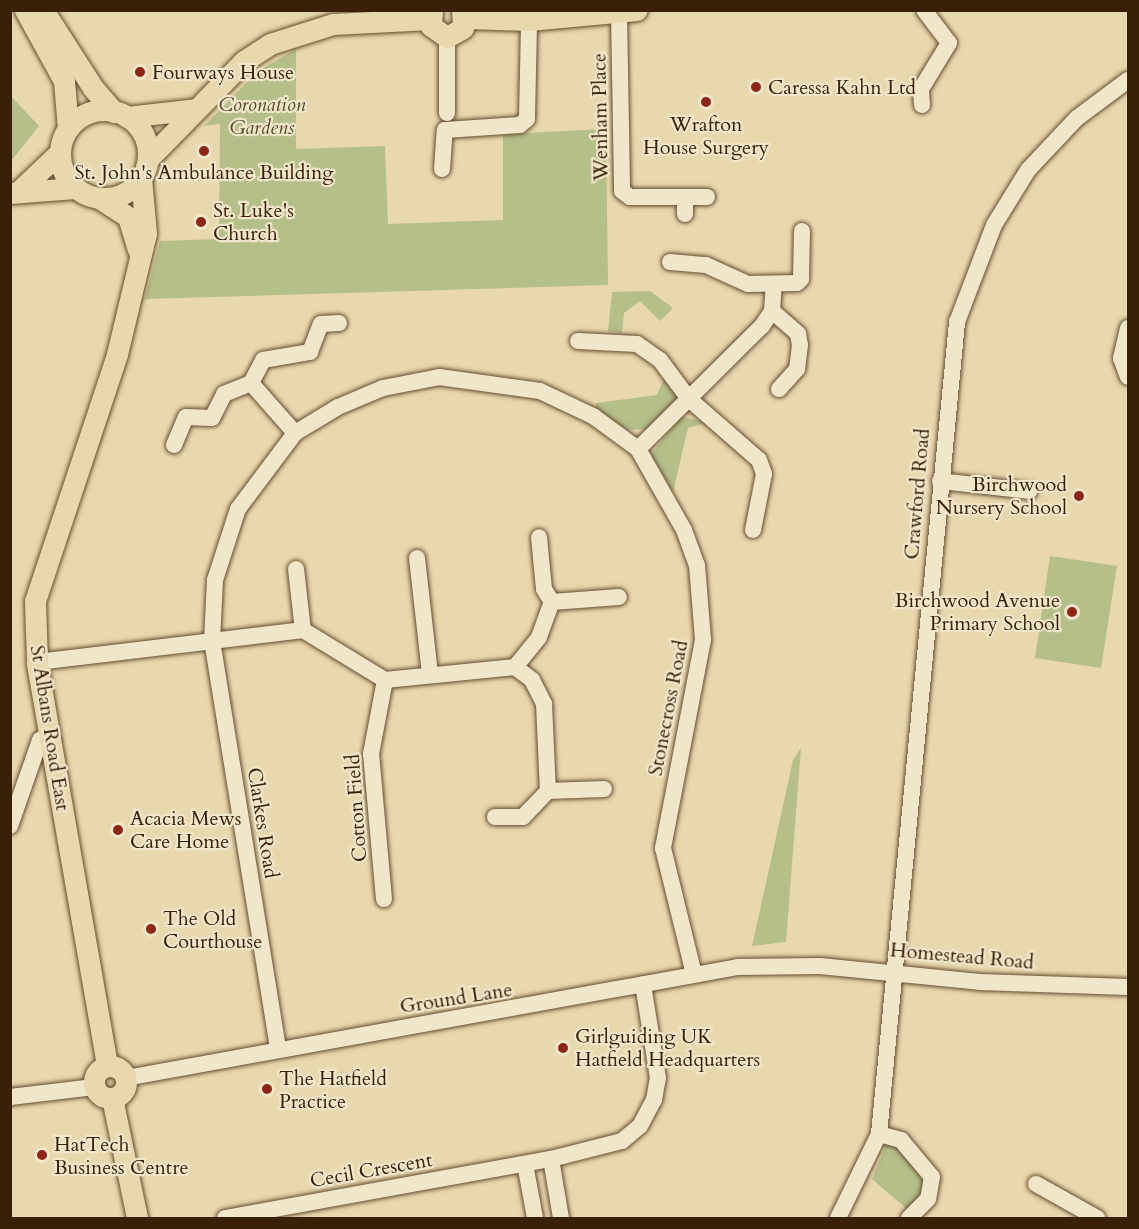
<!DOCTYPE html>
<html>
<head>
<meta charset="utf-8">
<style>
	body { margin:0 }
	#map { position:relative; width:1139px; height:1229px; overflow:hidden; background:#e8d8ae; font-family:Cardo,serif }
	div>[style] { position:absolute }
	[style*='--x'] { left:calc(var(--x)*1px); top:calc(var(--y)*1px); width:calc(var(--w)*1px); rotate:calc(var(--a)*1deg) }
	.green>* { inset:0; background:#b5bf8a }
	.roads { filter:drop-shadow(0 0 2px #654e30) drop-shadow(0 0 2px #654e30) }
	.minor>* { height:16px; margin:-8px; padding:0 8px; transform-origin:8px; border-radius:8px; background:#f0e6ca }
	.major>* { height:21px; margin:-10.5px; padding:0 10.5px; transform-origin:10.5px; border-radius:10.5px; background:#e8d8ae }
	.major>.ring { margin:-10.5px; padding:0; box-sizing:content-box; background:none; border:21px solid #e8d8ae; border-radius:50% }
	.dots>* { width:16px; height:16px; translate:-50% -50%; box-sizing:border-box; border:3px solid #f0e6ca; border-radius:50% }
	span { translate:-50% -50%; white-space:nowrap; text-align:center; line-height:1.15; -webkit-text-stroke:4.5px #f0e6ca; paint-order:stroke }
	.poi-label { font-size:20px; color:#392006 }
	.left { translate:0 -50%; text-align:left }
	.right { translate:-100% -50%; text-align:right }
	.park-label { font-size:20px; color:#584827; font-style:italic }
	.street-label { font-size:20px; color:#392006 }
	.frame { position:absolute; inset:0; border:12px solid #392006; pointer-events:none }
</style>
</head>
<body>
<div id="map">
	<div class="green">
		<div style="clip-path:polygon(296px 49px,296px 149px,385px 146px,388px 224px,503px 220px,503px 134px,606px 129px,608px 285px,145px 299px,160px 241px,219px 239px,220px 124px,204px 126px,258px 71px)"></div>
		<div style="clip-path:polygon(11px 96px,39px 126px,11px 161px)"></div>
		<div style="clip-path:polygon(650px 291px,673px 308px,660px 321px,640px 301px,624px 313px,622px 333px,608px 331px,612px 292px)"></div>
		<div style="clip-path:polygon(665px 376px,679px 396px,648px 429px,628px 430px,595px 410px,596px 403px,657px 395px)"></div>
		<div style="clip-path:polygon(681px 417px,709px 422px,688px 428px,673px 492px,651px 454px)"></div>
		<div style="clip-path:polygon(1050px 556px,1117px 566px,1101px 668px,1035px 658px)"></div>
		<div style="clip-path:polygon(801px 748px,786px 942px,752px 946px,793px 760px)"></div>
		<div style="clip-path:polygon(888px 1140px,926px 1171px,929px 1190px,908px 1210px,872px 1179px)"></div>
	</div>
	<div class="roads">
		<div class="minor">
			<div style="--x:619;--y:13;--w:178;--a:89"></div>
			<div style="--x:622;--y:191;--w:10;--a:37"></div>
			<div style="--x:630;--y:197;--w:77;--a:0"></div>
			<div style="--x:447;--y:37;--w:76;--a:90"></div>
			<div style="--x:922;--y:105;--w:16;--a:-94"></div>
			<div style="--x:921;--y:89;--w:54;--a:-58.7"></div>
			<div style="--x:949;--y:43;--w:41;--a:-127.1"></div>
			<div style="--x:442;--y:169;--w:39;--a:-86"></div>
			<div style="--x:445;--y:130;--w:75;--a:-3.8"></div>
			<div style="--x:520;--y:125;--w:9;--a:-41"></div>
			<div style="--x:527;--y:119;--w:99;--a:-88.8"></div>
			<div style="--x:685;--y:214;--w:16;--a:-90"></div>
			<div style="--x:670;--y:262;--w:36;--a:5"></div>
			<div style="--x:706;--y:265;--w:46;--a:24.3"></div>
			<div style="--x:748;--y:284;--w:49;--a:-1.2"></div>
			<div style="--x:797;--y:283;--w:6;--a:-45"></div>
			<div style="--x:801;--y:279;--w:48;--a:-88.8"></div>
			<div style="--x:772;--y:311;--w:35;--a:41"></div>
			<div style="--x:798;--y:334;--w:11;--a:80"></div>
			<div style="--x:800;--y:345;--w:24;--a:97"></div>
			<div style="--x:797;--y:369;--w:27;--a:132"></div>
			<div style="--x:1128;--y:328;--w:31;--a:103"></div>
			<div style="--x:1121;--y:358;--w:20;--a:70"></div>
			<div style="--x:578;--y:341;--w:59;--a:2.9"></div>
			<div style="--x:637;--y:344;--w:28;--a:35"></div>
			<div style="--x:660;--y:360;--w:49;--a:53.4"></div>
			<div style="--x:689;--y:399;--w:93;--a:41.1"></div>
			<div style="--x:759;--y:460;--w:15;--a:70"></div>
			<div style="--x:764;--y:474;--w:57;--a:101.1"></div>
			<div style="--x:251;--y:383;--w:67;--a:48.7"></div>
			<div style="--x:174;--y:445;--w:30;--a:-67"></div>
			<div style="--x:186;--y:417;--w:26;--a:2"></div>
			<div style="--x:212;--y:418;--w:27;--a:-63"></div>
			<div style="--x:224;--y:394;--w:29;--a:-22"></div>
			<div style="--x:251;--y:383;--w:26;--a:-62"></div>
			<div style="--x:263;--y:360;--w:48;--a:-9.7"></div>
			<div style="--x:310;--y:352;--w:30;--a:-69"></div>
			<div style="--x:321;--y:324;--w:18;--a:-3"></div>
			<div style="--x:638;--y:449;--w:175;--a:-44.8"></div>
			<div style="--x:762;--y:326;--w:18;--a:-56"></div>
			<div style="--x:772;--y:311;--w:27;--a:-86"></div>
			<div style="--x:940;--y:481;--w:90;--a:6.4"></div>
			<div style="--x:417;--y:558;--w:116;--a:83.6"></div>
			<div style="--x:296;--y:569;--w:61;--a:83.5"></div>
			<div style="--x:552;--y:602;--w:67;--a:-4.3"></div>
			<div style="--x:37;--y:662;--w:176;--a:-6.8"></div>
			<div style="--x:212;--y:641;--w:61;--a:-87.2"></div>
			<div style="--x:215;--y:580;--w:75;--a:-72.1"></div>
			<div style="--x:238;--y:509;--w:95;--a:-53.1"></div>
			<div style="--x:295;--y:433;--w:50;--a:-31.2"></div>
			<div style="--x:338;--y:407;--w:49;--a:-22.9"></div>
			<div style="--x:383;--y:388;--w:57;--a:-11.1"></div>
			<div style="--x:439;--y:377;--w:102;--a:7.9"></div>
			<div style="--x:540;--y:391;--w:59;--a:25.3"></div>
			<div style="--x:593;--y:416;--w:56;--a:36.3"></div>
			<div style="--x:638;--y:449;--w:93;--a:60.4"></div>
			<div style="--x:684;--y:530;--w:37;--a:70"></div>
			<div style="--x:697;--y:565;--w:75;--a:85.4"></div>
			<div style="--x:703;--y:640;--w:212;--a:100.9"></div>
			<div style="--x:663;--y:848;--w:130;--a:76.2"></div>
			<div style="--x:515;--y:667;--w:38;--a:-51"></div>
			<div style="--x:539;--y:637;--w:37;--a:-70"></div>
			<div style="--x:552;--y:602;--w:15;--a:-122"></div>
			<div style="--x:544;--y:589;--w:52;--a:-95.5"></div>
			<div style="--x:548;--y:791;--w:56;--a:-2"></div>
			<div style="--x:10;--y:826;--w:91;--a:-70.8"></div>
			<div style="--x:40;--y:740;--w:12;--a:-31"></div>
			<div style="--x:384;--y:899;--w:146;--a:-95.1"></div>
			<div style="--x:371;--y:754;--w:75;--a:-79.3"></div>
			<div style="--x:278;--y:1048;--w:412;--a:-99.2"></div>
			<div style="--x:212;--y:641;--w:92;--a:-6.9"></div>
			<div style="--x:303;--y:630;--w:96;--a:31.4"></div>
			<div style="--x:385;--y:680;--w:131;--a:-5.7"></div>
			<div style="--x:515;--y:667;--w:21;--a:37"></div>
			<div style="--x:532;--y:680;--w:27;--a:63"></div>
			<div style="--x:544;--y:704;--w:87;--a:87.4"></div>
			<div style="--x:548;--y:791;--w:36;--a:134"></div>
			<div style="--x:523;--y:817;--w:28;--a:180"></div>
			<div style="--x:126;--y:1078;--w:622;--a:-10.28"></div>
			<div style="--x:738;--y:967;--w:82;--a:-0.7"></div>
			<div style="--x:820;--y:966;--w:160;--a:5.7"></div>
			<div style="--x:979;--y:982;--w:149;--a:1.9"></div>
			<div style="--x:10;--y:1097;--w:85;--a:-6.8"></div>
			<div style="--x:879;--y:1134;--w:23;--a:15"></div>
			<div style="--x:901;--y:1140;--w:48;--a:50"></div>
			<div style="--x:932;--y:1177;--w:22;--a:100"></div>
			<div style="--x:928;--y:1199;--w:27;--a:135"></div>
			<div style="--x:551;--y:1159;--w:60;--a:80.4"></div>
			<div style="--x:525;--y:1164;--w:55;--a:79.5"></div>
			<div style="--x:1036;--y:1184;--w:70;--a:29.1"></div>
			<div style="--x:225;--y:1218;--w:331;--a:-10.3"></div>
			<div style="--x:551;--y:1159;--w:73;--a:-14.2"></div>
			<div style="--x:622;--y:1141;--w:23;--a:-40"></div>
			<div style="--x:640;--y:1126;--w:30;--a:-62"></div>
			<div style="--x:654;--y:1100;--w:22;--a:-80"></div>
			<div style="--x:658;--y:1078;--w:95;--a:-99.1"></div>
			<div style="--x:838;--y:1218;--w:93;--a:-64"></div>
			<div style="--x:879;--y:1134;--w:816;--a:-84.51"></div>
			<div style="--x:957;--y:322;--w:104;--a:-69.1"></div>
			<div style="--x:994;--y:225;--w:65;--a:-58.3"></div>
			<div style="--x:1028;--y:170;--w:71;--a:-46.7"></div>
			<div style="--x:1077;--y:118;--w:64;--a:-36.7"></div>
		</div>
		<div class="major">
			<div style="--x:25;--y:10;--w:81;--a:61.2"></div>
			<div style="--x:64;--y:81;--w:48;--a:85.2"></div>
			<div style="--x:43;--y:10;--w:93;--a:57.3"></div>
			<div style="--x:93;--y:88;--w:32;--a:49"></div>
			<div style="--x:432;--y:10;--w:16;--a:94"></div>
			<div style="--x:431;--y:26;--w:19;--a:35"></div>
			<div style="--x:447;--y:37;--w:18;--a:-29"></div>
			<div style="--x:463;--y:28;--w:18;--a:-93"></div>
			<div style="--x:465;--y:18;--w:64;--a:1.8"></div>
			<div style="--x:529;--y:20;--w:108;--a:-5.3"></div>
			<div class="ring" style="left:60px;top:110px;width:67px;height:67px"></div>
			<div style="--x:127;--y:117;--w:69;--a:-6.6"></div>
			<div style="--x:148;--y:159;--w:137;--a:-45.6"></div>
			<div style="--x:244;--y:61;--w:31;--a:-33"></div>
			<div style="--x:270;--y:44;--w:66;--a:-17.6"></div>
			<div style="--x:333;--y:24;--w:97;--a:-3"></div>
			<div style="--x:18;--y:192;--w:58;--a:-43.6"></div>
			<div style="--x:10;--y:193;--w:65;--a:-4.4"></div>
			<div style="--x:99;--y:198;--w:35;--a:33"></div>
			<div style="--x:128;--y:217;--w:34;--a:73"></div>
			<div style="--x:107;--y:1065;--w:409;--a:-99.9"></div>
			<div style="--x:37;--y:662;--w:61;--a:-91.9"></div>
			<div style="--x:35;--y:601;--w:260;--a:-71.6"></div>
			<div style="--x:117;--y:354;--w:124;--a:-76.5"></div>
			<div style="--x:146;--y:233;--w:55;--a:-95.2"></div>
			<div class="ring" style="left:94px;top:1066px;width:11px;height:11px"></div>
			<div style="--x:112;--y:1098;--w:123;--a:78.2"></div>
		</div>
	</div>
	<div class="dots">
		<div style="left:140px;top:72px;background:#8f2418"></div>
		<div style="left:756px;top:87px;background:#8f2418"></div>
		<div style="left:706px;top:102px;background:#8f2418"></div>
		<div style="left:204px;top:151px;background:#8f2418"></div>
		<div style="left:201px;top:222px;background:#8f2418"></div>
		<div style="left:1079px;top:496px;background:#8f2418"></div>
		<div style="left:1072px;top:612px;background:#8f2418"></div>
		<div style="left:118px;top:830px;background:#8f2418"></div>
		<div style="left:151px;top:929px;background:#8f2418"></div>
		<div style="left:563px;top:1048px;background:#8f2418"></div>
		<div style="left:267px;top:1089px;background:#8f2418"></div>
		<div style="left:42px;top:1155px;background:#8f2418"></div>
	</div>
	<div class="poi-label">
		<span class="left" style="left:152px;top:72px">Fourways House</span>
		<span class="left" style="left:768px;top:87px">Caressa Kahn Ltd</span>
		<span style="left:706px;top:136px">Wrafton<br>House Surgery</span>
		<span style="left:204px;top:172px">St. John's Ambulance Building</span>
		<span class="left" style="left:213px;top:222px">St. Luke's<br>Church</span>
		<span class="right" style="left:1067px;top:496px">Birchwood<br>Nursery School</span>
		<span class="right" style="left:1060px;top:612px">Birchwood Avenue<br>Primary School</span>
		<span class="left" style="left:130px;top:830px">Acacia Mews<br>Care Home</span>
		<span class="left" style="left:163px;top:930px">The Old<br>Courthouse</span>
		<span class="left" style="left:575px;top:1048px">Girlguiding UK<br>Hatfield Headquarters</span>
		<span class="left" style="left:279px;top:1090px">The Hatfield<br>Practice</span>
		<span class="left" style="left:54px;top:1156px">HatTech<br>Business Centre</span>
	</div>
	<div class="park-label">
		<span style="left:262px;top:116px">Coronation<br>Gardens</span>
	</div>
	<div class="street-label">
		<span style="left:600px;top:117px;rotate:-91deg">Wenham Place</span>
		<span style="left:917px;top:494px;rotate:-85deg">Crawford Road</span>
		<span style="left:668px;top:708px;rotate:-79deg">Stonecross Road</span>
		<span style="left:50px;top:728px;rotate:81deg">St Albans Road East</span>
		<span style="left:356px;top:808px;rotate:-94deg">Cotton Field</span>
		<span style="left:263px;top:823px;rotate:81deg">Clarkes Road</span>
		<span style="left:962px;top:956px;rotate:5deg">Homestead Road</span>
		<span style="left:456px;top:998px;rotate:-9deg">Ground Lane</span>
		<span style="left:371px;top:1170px;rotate:-10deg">Cecil Crescent</span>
	</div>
	<div class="frame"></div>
</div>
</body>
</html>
